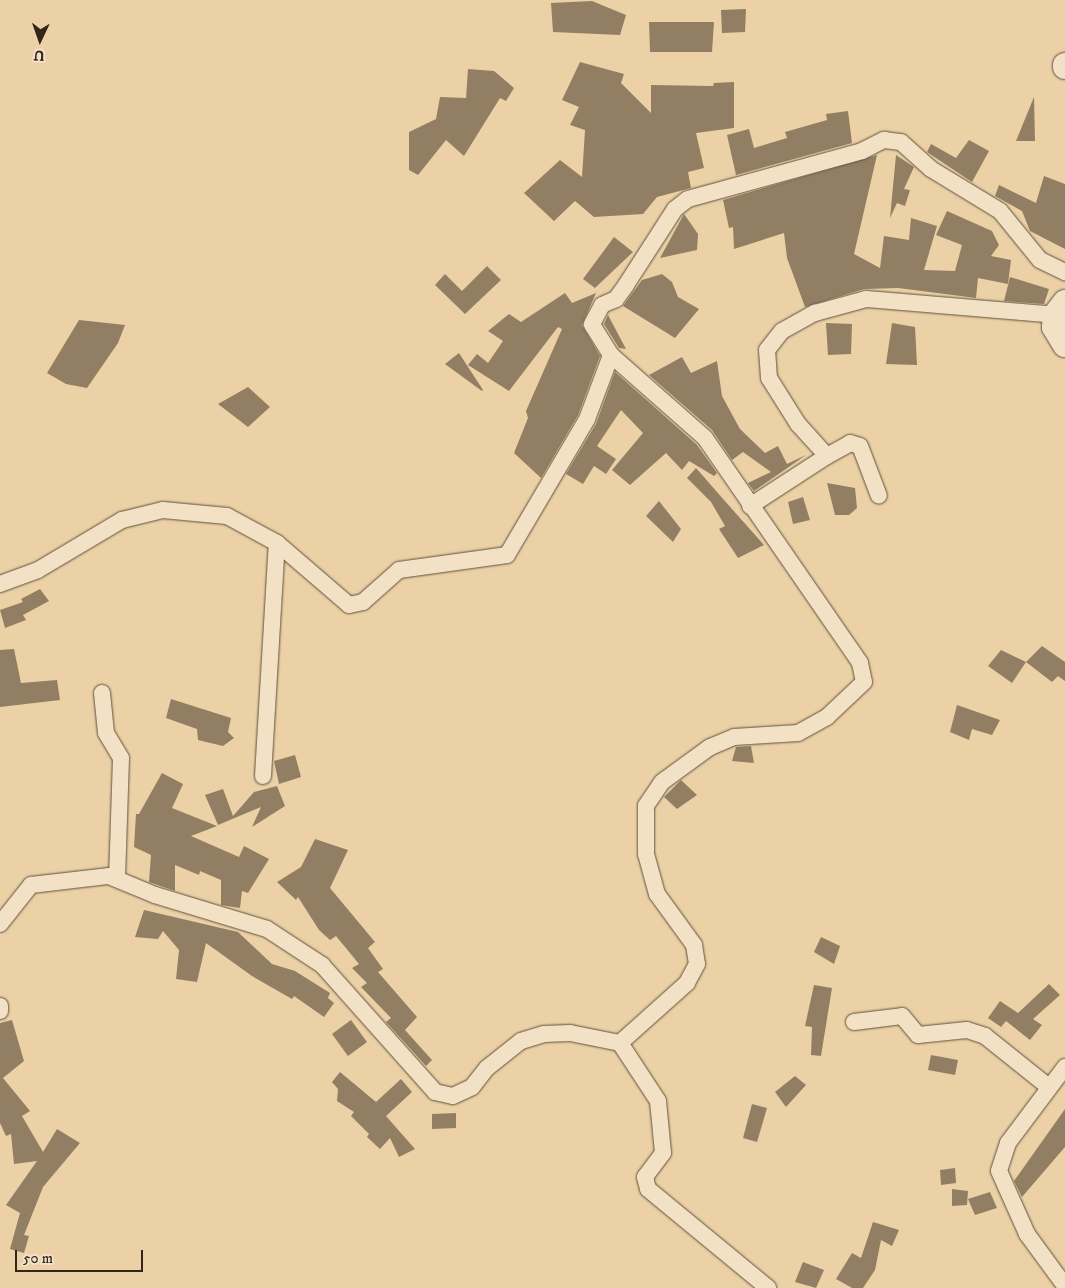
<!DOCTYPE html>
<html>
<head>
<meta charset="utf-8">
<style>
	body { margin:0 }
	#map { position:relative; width:1065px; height:1288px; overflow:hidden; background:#ebd1a5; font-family:"IM FELL DW Pica",serif }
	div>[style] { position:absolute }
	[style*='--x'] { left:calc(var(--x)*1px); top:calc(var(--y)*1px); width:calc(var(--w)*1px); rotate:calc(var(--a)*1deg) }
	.building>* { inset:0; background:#927e63 }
	.roads { filter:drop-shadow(0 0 1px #60503e) drop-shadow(0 0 1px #60503e) }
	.street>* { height:16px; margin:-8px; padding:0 8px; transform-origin:8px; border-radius:8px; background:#f2e1c4 }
	.secondary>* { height:24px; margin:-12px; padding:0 12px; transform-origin:12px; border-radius:12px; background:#f2e1c4 }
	span { translate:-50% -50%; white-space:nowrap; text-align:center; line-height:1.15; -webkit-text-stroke:5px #f2e1c4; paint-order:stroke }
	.north { position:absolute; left:15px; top:15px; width:50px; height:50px; -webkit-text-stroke:4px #f2e1c4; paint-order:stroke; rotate:183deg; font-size:14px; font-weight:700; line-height:20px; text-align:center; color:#32251b }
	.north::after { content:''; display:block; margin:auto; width:18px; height:22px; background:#32251b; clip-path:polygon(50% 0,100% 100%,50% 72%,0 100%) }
	.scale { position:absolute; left:15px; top:1250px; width:128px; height:22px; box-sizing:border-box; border:2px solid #32251b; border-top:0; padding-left:6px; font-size:15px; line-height:18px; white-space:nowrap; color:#32251b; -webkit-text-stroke:4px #f2e1c4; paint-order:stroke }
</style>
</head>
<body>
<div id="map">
	<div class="building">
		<div style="clip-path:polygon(592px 1px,626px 15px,620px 35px,553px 32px,551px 3px)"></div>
		<div style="clip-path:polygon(746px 9px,745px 32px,722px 33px,721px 10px)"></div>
		<div style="clip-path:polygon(649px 22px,714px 22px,712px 52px,650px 52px)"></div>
		<div style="clip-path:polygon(580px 62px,624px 74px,621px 83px,651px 113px,651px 85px,713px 86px,714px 83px,734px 82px,734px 128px,696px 133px,704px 168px,688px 172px,691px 188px,657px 197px,643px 214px,594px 217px,575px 201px,554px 221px,524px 193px,560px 160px,582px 177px,585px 130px,570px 125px,579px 107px,562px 100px)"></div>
		<div style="clip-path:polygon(468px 69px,494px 71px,514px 88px,506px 101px,500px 98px,464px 156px,446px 140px,418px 175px,409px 170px,409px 132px,436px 119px,440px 97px,466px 98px)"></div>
		<div style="clip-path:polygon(1034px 97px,1035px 141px,1016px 141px)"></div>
		<div style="clip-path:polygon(848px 111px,852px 143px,736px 175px,727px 135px,749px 129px,754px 148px,787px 138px,785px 132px,827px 120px,826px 114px)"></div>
		<div style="clip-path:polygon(969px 140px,989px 151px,972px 182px,927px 152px,931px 144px,956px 158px)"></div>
		<div style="clip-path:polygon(877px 155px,854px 254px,880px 268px,884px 236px,909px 240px,911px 218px,937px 226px,924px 270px,955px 271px,962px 245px,936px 235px,947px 211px,992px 231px,999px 245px,991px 256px,1011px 260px,1008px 284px,978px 278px,976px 298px,898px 288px,864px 289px,805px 307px,787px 258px,784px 233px,734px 249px,733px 227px,729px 228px,723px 200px)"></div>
		<div style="clip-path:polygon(896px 155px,914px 167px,904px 189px,910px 190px,905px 206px,897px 203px,890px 218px)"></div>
		<div style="clip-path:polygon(1044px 176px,1065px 184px,1065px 249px,1030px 231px,1022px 211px,995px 196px,999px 185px,1036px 203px)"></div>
		<div style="clip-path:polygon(684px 214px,698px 234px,697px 250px,660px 258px)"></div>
		<div style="clip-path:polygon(614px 237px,633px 252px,595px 288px,583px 279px)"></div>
		<div style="clip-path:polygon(487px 266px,501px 280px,465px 314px,435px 285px,445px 274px,462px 291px)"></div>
		<div style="clip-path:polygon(662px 274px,672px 282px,678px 297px,699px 309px,675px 338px,623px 306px,642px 280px)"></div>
		<div style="clip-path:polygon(1010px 277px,1049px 289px,1044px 304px,1004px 301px)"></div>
		<div style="clip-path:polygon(565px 293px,572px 303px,596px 293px,582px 325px,600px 356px,578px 415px,541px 478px,514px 453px,528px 418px,526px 411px,562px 329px,558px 327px,509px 391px,468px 365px,477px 354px,488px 363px,503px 341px,488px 331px,509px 314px,521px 322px)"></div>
		<div style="clip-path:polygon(608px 315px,626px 349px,619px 348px,604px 324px)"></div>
		<div style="clip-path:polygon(79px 320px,125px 325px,118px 343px,87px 388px,66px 384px,47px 373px)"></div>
		<div style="clip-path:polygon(826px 323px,852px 324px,851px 354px,828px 355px)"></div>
		<div style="clip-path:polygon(892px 323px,915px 327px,917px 365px,886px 364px)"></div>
		<div style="clip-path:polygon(459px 353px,483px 390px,482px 391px,445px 364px)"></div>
		<div style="clip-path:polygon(682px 357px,691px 373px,717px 361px,722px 396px,740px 429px,765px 453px,778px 446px,787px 464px,806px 455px,754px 491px,748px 483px,771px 472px,743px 452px,732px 460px,712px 430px,649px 375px)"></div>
		<div style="clip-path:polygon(615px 372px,697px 445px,717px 473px,714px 476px,689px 461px,682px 470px,666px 453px,630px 485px,612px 470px,643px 433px,621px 410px,597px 446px,616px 459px,606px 474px,594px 466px,583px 484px,566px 474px,596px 424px)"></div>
		<div style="clip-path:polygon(248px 387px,270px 407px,248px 427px,218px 404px)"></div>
		<div style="clip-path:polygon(696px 468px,724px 500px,764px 545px,738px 558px,719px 529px,725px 526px,711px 502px,687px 478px)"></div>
		<div style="clip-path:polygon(827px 483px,855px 488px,857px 508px,849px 515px,835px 515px)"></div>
		<div style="clip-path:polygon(803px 497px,810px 520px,793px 524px,788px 502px)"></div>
		<div style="clip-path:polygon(659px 501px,681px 529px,673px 542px,646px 516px)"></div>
		<div style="clip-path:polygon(40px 589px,49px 601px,23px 615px,26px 620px,5px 628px,0 610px,23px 602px,21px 599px)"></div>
		<div style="clip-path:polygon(1042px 646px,1065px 662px,1065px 681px,1058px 676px,1052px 682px,1026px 662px)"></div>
		<div style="clip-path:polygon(14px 649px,21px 683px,57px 680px,60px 700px,0 707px,0 650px)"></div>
		<div style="clip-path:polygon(1001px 650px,1026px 662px,1012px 683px,988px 666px)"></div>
		<div style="clip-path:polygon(171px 699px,231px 718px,228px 732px,234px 738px,223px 746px,198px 740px,197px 729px,166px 718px)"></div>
		<div style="clip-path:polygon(957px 705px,1000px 720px,992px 735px,972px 729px,969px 740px,950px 732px)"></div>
		<div style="clip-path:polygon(751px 746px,754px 763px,732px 761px,736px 747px)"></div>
		<div style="clip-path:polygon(295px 755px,301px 777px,279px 784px,274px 761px)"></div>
		<div style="clip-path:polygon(162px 773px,183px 784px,172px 808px,217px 826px,191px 836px,239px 857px,244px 846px,269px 859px,248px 893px,242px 891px,240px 908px,221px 905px,221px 880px,200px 871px,199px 875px,175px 865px,175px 891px,149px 882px,151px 855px,134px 847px,136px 814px,139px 814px)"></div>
		<div style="clip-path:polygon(681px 780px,697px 795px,677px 809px,664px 797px)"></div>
		<div style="clip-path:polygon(277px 786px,285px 806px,252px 827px,261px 807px,218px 825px,205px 795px,223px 789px,233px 816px,254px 792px)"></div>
		<div style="clip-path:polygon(315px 839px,348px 850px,330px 888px,375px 942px,368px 948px,383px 969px,378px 972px,417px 1017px,405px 1030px,432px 1060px,426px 1066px,386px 1022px,391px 1018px,361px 987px,367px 983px,352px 968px,359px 964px,336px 936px,330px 940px,319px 930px,298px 897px,296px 900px,277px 882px,301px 867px)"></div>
		<div style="clip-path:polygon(144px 910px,238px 932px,272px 964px,295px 971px,330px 993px,328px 998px,334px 1003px,324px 1017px,294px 996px,292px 999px,252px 976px,206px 943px,197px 982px,176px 979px,179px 950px,163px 931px,158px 939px,135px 937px)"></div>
		<div style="clip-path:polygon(821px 937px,840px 946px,834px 964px,814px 952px)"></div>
		<div style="clip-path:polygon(1049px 984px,1060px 995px,1033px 1019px,1042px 1025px,1030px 1040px,1006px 1021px,1001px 1027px,988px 1018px,1000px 1001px,1018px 1013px)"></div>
		<div style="clip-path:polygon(814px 985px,832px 988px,821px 1056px,811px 1055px,812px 1027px,805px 1026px)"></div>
		<div style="clip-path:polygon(12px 1020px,24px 1061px,3px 1078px,30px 1111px,22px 1116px,43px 1152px,57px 1129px,80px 1143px,43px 1187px,24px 1235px,29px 1236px,24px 1253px,10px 1249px,20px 1213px,6px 1205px,37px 1161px,14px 1164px,11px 1134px,6px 1136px,0 1123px,0 1023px)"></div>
		<div style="clip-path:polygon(351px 1020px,367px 1042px,348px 1056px,332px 1034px)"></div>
		<div style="clip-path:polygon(931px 1055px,958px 1060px,955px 1075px,928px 1070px)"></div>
		<div style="clip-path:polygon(340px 1072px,376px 1102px,401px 1079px,412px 1092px,386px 1116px,415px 1149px,399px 1157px,390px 1138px,380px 1149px,367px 1137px,369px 1134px,351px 1116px,354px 1112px,337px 1101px,338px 1089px,332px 1082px)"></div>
		<div style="clip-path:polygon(795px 1076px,806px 1085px,786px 1107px,775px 1092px)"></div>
		<div style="clip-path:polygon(752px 1104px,767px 1108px,757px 1142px,743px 1138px)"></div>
		<div style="clip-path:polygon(1065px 1109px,1065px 1147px,1022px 1197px,1014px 1181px)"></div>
		<div style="clip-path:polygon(456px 1113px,456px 1128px,432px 1129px,432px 1114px)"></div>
		<div style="clip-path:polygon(955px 1168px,956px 1183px,941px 1185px,940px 1170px)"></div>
		<div style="clip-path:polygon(952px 1189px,968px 1191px,967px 1205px,952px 1206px)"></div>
		<div style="clip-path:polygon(990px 1192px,997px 1208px,975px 1215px,968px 1199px)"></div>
		<div style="clip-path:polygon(873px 1222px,899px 1230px,892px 1246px,881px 1240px,875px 1270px,863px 1288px,852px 1288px,836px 1279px,852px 1253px,861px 1258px)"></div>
		<div style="clip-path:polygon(803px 1262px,824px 1270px,816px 1288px,795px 1282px)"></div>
	</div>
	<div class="roads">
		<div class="street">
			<div style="--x:611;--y:355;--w:125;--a:41.4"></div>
			<div style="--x:705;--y:438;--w:273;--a:55.4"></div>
			<div style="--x:860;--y:663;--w:19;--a:78"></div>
			<div style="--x:864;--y:682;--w:51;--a:136.6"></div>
			<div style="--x:827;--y:717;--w:33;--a:151"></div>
			<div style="--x:798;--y:733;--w:64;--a:176.4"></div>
			<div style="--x:734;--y:737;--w:26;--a:157"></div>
			<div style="--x:710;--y:747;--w:59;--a:143.9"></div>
			<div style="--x:662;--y:782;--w:29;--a:124"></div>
			<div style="--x:646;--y:806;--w:48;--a:90"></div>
			<div style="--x:646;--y:854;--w:41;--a:74.6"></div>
			<div style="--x:657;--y:894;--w:63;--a:54"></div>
			<div style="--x:694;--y:945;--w:19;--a:81"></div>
			<div style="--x:697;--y:964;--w:21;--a:118"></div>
			<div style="--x:687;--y:983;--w:90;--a:138.2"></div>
			<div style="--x:827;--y:456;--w:26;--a:-29"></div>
			<div style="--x:850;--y:443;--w:10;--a:17"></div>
			<div style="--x:860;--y:446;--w:53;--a:69.2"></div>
			<div style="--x:750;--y:506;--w:92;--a:-33"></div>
			<div style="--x:827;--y:456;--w:43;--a:-132.2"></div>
			<div style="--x:798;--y:424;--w:54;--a:-122.2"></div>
			<div style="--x:769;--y:378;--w:28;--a:-94"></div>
			<div style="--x:767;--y:350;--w:24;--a:-52"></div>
			<div style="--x:782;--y:331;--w:38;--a:-29"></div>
			<div style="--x:815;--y:313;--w:53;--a:-15.4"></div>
			<div style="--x:866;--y:299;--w:190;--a:4.8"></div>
			<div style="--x:0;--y:584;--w:40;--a:-20.2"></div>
			<div style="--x:38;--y:570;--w:98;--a:-30.8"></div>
			<div style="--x:122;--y:520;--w:42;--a:-13.7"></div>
			<div style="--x:163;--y:510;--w:64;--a:5.4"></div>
			<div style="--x:227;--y:516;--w:57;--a:28.4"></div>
			<div style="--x:277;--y:543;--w:95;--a:40.7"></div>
			<div style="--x:349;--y:605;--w:14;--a:-12"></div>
			<div style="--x:363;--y:602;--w:48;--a:-41.6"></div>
			<div style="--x:399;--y:570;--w:109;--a:-7.9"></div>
			<div style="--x:507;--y:555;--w:158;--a:-59.5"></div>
			<div style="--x:587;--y:419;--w:68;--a:-69.4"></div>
			<div style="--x:611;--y:355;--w:36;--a:-122"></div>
			<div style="--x:592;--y:324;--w:21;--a:-62"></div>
			<div style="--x:602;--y:305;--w:15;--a:-23"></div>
			<div style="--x:616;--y:299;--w:17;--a:-54"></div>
			<div style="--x:626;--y:285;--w:90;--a:-57.2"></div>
			<div style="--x:675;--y:209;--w:16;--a:-38"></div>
			<div style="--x:688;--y:199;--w:180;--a:-15.4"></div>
			<div style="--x:862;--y:151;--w:25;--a:-27"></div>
			<div style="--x:884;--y:140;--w:17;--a:7"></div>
			<div style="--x:901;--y:142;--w:40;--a:42"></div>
			<div style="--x:931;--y:169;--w:81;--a:31.3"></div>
			<div style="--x:1000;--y:211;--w:63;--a:50.8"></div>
			<div style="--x:1040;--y:260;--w:28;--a:26"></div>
			<div style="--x:102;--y:693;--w:40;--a:84.3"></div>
			<div style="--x:106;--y:733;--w:29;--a:59"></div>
			<div style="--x:121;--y:758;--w:120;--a:91.9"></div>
			<div style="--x:263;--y:776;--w:233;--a:-86.6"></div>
			<div style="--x:0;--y:924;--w:50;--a:-51.5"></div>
			<div style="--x:31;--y:885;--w:79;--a:-6.6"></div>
			<div style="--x:109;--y:876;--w:50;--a:22.4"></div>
			<div style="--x:155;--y:895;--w:117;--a:16.9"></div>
			<div style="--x:267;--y:929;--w:66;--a:33.2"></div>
			<div style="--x:322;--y:965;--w:170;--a:48.3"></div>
			<div style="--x:435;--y:1092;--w:18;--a:13"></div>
			<div style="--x:453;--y:1096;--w:21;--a:-25"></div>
			<div style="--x:472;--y:1087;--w:24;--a:-52"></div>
			<div style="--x:487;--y:1068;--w:43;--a:-38.5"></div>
			<div style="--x:521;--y:1041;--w:24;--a:-17"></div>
			<div style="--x:544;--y:1034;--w:26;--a:-2"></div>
			<div style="--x:570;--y:1033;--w:51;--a:11.3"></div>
			<div style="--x:620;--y:1043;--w:69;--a:56.8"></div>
			<div style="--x:658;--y:1101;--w:52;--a:84.5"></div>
			<div style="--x:663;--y:1153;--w:30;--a:127"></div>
			<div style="--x:645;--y:1177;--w:12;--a:76"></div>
			<div style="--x:648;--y:1189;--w:156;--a:39.5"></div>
			<div style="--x:0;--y:1006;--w:5;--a:90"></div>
			<div style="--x:854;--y:1022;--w:48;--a:-7.1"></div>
			<div style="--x:902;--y:1016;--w:25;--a:50"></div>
			<div style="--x:918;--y:1035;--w:49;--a:-5.8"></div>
			<div style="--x:967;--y:1030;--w:19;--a:18"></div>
			<div style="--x:985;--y:1036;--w:82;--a:38.6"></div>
			<div style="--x:1065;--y:1067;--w:95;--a:126.9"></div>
			<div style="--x:1008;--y:1143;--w:29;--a:108"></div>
			<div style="--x:999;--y:1171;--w:69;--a:66"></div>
			<div style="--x:1027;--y:1234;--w:64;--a:53.8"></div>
		</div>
		<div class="secondary">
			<div style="--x:1065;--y:65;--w:2;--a:90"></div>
			<div style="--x:1065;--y:302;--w:16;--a:128"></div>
			<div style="--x:1055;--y:315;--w:12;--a:95"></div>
			<div style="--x:1054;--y:327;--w:21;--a:59"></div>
		</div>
	</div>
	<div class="north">U</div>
	<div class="scale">50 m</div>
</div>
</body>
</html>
